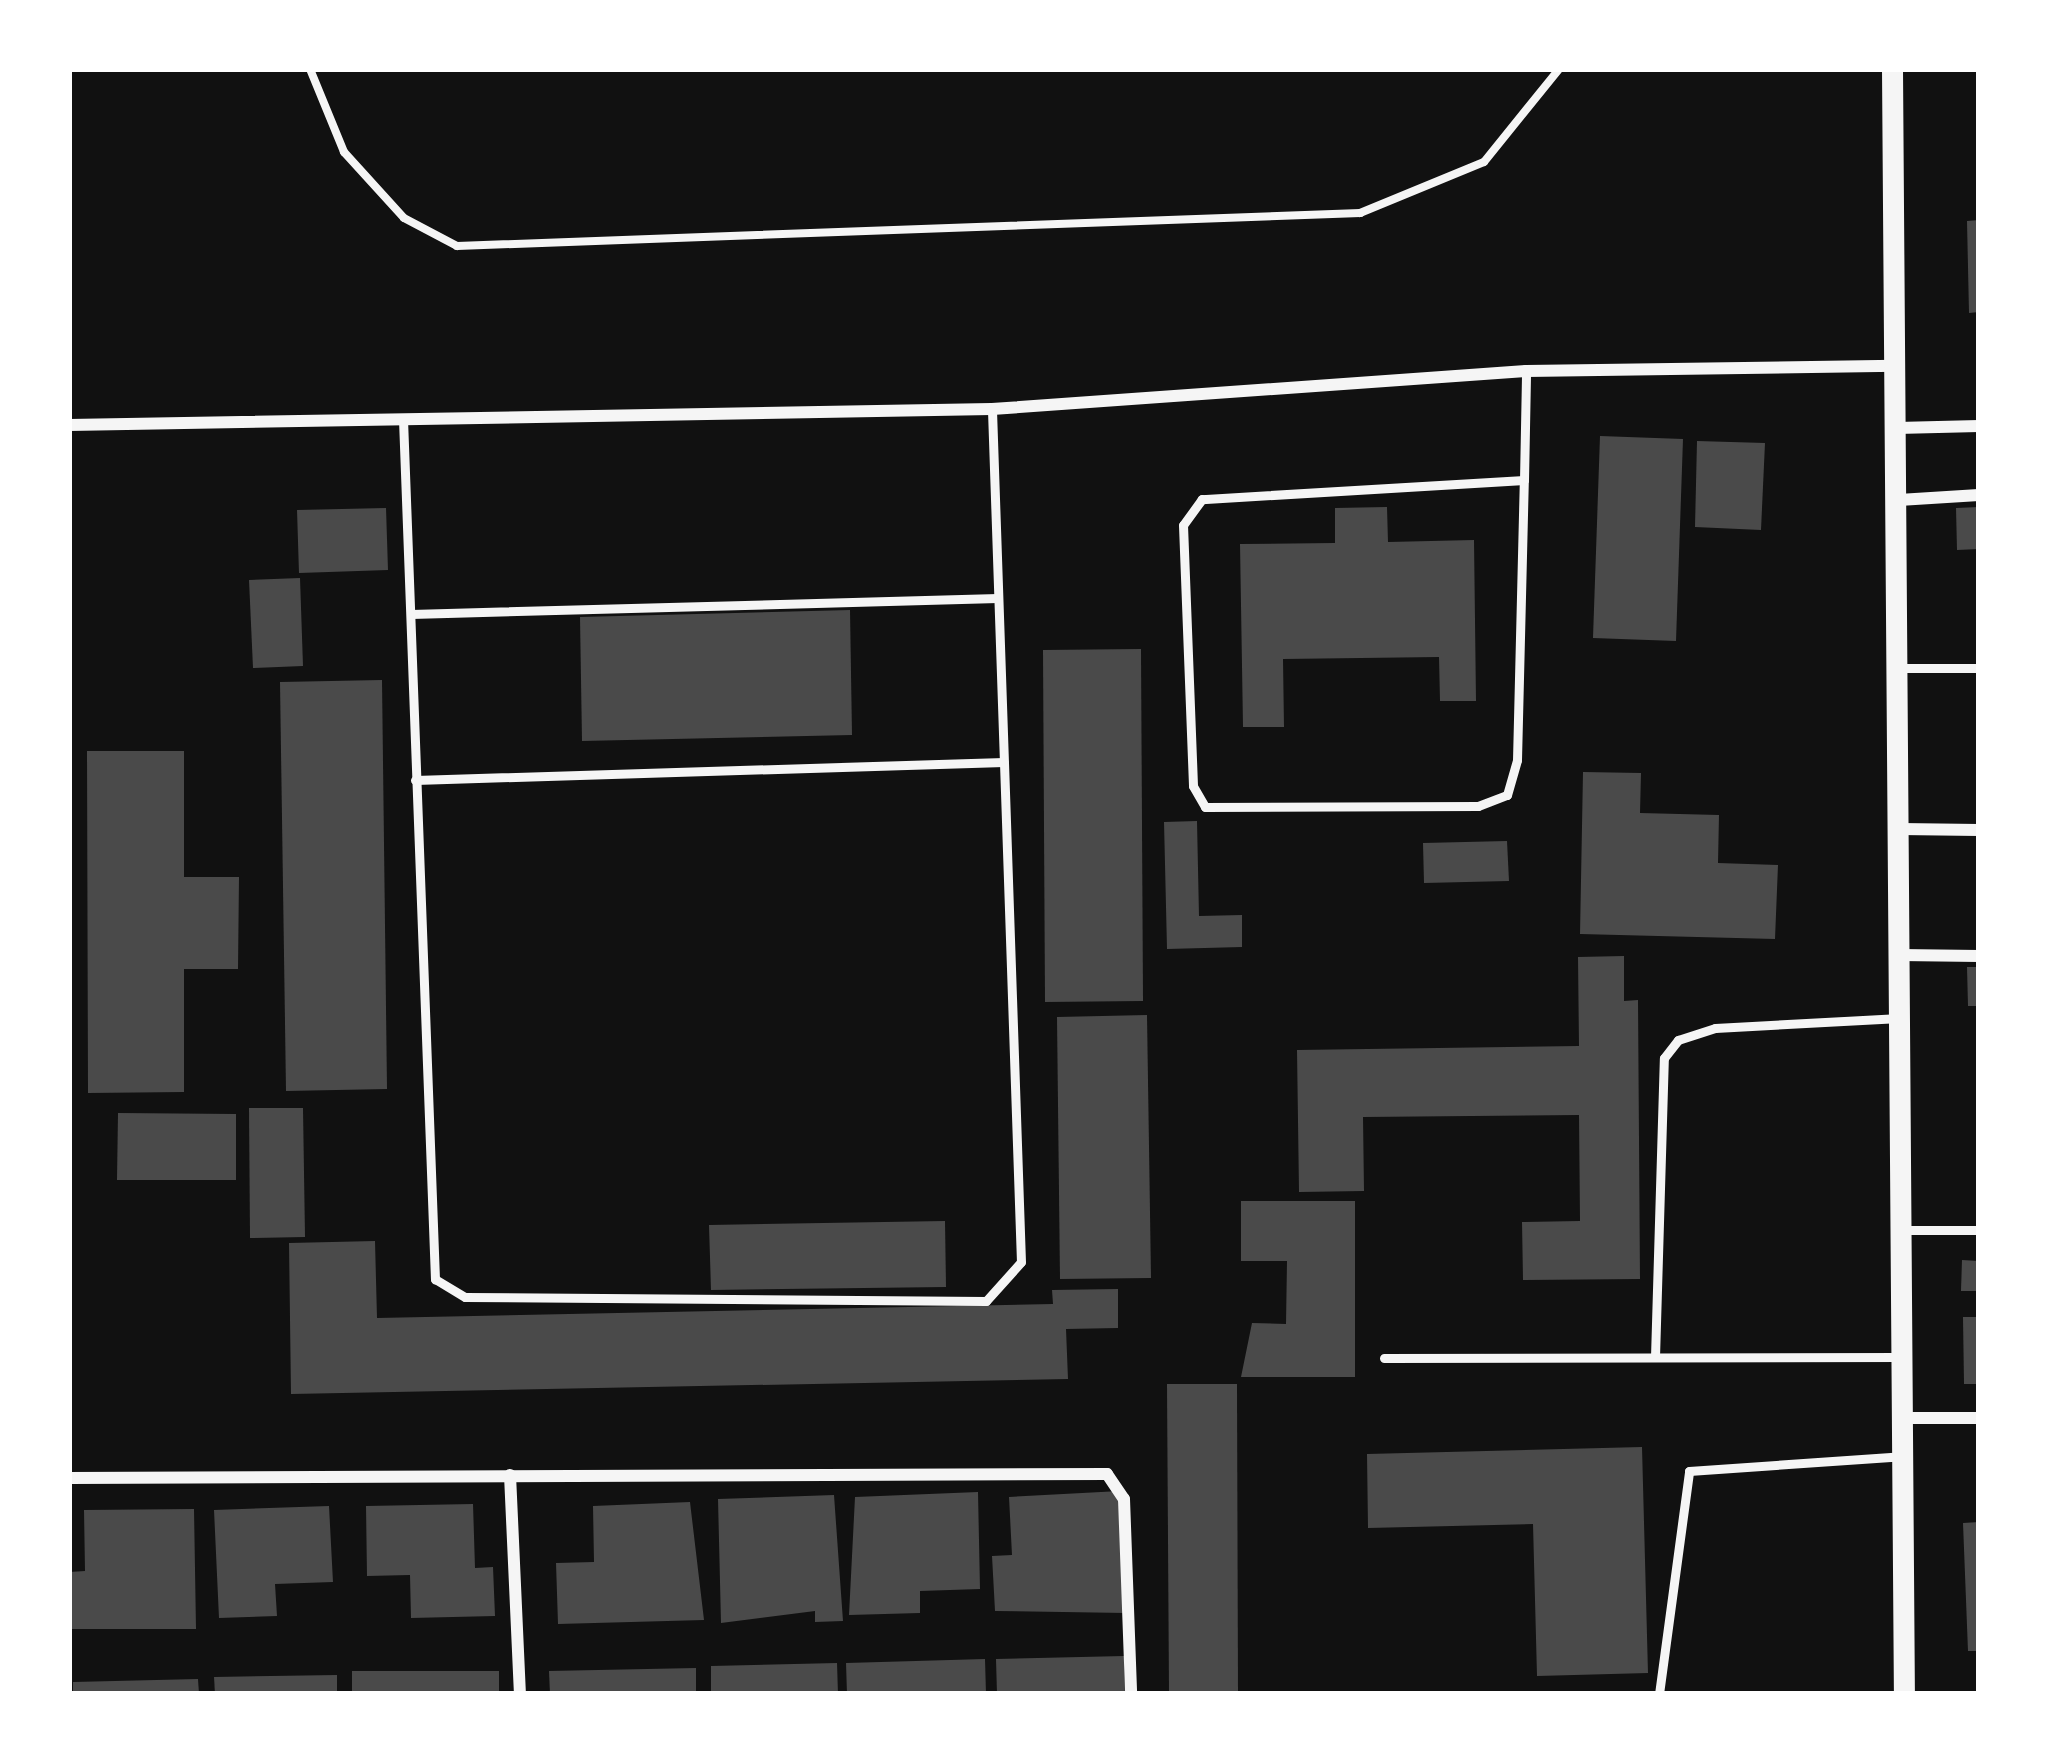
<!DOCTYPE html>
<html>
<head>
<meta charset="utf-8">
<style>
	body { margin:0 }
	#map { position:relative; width:2048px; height:1763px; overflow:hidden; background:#111; font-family:"Alegreya Sans",sans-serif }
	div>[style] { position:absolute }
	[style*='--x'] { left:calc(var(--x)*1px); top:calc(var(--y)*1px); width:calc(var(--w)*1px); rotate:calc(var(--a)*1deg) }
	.building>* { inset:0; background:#4a4a4a }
	.path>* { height:8px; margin:-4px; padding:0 4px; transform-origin:4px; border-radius:4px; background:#f5f5f5 }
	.service>* { height:9px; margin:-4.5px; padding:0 4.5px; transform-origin:4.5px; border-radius:4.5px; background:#f5f5f5 }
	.minor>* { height:12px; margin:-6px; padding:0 6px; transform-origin:6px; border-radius:6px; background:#f5f5f5 }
	.tertiary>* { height:21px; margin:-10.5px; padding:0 10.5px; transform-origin:10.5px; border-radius:10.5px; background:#f5f5f5 }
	span { translate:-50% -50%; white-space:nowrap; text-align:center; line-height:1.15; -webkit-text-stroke:9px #fff; paint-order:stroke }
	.frame { position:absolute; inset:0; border:72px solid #fff; pointer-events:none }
</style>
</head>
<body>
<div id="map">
	<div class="building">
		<div style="clip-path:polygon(1979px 220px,1979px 312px,1969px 313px,1967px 221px)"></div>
		<div style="clip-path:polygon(1600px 436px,1683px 439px,1676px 641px,1593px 638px)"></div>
		<div style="clip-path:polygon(1697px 441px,1765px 443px,1761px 530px,1695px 527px)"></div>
		<div style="clip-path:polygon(1387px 507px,1388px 542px,1474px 540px,1476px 701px,1440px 701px,1439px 657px,1283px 659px,1284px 727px,1243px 727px,1240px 544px,1335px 543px,1335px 508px)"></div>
		<div style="clip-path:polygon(1979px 507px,1979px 549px,1957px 550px,1956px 508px)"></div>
		<div style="clip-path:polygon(386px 508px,388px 570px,299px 573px,297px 510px)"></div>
		<div style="clip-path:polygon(300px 578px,303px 666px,253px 668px,249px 580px)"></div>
		<div style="clip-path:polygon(850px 610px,852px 735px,582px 741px,580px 617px)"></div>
		<div style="clip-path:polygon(1141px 649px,1143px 1001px,1045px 1002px,1043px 650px)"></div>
		<div style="clip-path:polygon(382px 680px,387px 1089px,286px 1091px,280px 682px)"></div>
		<div style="clip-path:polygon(87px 751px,184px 751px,184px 877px,239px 877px,238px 969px,184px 969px,184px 1092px,88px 1093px)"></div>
		<div style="clip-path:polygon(1583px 772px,1641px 773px,1640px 813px,1719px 815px,1718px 863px,1778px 865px,1775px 939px,1580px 934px)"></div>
		<div style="clip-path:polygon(1197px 821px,1199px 916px,1242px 915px,1242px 947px,1167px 949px,1164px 822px)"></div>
		<div style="clip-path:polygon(1507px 841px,1509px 881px,1424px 883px,1423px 843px)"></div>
		<div style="clip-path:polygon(1624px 956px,1624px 1001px,1638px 1000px,1640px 1279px,1523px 1280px,1522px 1222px,1580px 1221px,1579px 1115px,1363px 1117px,1364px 1191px,1299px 1192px,1297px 1050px,1579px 1046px,1578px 957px)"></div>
		<div style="clip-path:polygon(1967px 967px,1979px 967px,1979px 1006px,1968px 1006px)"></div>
		<div style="clip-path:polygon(1147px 1015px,1151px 1278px,1060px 1279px,1057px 1017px)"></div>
		<div style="clip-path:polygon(249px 1108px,303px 1108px,305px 1237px,250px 1238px)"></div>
		<div style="clip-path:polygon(118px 1113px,236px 1114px,236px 1180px,117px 1180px)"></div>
		<div style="clip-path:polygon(1241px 1201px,1355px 1201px,1355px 1377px,1241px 1377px,1252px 1323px,1286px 1324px,1287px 1261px,1241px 1261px)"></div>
		<div style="clip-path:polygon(945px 1221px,946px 1287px,711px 1290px,709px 1225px)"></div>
		<div style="clip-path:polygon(375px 1241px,377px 1318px,1053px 1304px,1052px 1290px,1118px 1289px,1118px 1328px,1066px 1329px,1068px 1379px,291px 1394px,289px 1243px)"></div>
		<div style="clip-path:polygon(1962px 1260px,1979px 1261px,1979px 1291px,1961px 1291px)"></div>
		<div style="clip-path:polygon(1963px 1317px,1979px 1317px,1979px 1384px,1964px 1384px)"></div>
		<div style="clip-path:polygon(1167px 1384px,1237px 1384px,1238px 1694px,1169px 1694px)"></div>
		<div style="clip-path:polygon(1642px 1447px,1648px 1673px,1537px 1676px,1533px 1524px,1368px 1528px,1367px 1454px)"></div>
		<div style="clip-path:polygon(1120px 1491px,1126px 1613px,995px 1611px,992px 1556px,1012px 1555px,1009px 1497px)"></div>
		<div style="clip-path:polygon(978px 1492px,980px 1589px,920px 1591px,920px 1613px,849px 1615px,855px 1497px)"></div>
		<div style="clip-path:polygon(834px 1495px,843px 1621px,815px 1622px,815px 1611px,721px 1623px,718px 1499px)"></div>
		<div style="clip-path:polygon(690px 1502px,704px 1620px,558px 1624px,556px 1563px,594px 1562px,593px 1506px)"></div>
		<div style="clip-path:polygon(473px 1504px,475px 1568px,493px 1567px,495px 1616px,411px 1618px,410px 1575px,367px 1576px,366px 1506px)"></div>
		<div style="clip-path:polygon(329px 1506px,333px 1582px,275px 1584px,277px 1616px,219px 1618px,214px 1510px)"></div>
		<div style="clip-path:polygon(194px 1509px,196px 1629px,69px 1629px,69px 1572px,85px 1571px,84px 1510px)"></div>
		<div style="clip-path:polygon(1979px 1522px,1979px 1651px,1968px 1651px,1963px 1523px)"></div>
		<div style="clip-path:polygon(1124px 1656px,1125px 1694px,997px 1694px,996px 1659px)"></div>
		<div style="clip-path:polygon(985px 1659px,986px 1694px,847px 1694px,846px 1663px)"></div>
		<div style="clip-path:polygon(837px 1663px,838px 1694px,711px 1694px,711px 1666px)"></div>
		<div style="clip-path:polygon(696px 1668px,696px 1694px,550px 1694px,549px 1671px)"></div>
		<div style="clip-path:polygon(352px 1671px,499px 1671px,499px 1694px,352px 1694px)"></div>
		<div style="clip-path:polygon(337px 1675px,337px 1694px,215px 1694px,214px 1677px)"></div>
		<div style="clip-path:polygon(198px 1679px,199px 1694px,73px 1694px,73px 1682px)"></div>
	</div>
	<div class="path">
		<div style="--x:310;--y:69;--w:90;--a:67.7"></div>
		<div style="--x:344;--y:152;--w:89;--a:47.7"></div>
		<div style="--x:404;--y:218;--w:60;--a:27.8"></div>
		<div style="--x:457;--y:246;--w:904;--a:-2.09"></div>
		<div style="--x:1360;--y:213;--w:134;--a:-22.4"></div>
		<div style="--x:1484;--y:162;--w:119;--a:-51.1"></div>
	</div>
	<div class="service">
		<div style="--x:403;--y:419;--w:861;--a:87.87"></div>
		<div style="--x:435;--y:1279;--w:35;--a:31"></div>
		<div style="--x:465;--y:1297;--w:521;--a:0.44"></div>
		<div style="--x:986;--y:1301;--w:52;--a:-48.1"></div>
		<div style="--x:1021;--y:1262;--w:853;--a:-91.95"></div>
		<div style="--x:1524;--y:480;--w:323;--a:176.6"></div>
		<div style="--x:1202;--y:499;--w:32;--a:126"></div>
		<div style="--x:1183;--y:525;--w:261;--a:87.8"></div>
		<div style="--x:1193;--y:786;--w:24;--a:60"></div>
		<div style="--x:1205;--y:807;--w:273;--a:-0.2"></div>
		<div style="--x:1478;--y:806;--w:31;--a:-21"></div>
		<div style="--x:1507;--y:795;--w:36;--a:-74"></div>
		<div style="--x:1517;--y:760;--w:280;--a:-88.6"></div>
		<div style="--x:1524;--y:480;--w:109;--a:-88.9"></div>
		<div style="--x:411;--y:614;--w:587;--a:-1.56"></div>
		<div style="--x:1899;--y:668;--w:80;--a:0"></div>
		<div style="--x:415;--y:780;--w:589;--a:-1.75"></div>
		<div style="--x:1902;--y:1230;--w:77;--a:0"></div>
		<div style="--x:1655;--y:1357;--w:299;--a:-88.3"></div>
		<div style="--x:1664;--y:1058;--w:23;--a:-52"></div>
		<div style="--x:1678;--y:1040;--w:39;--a:-18"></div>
		<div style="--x:1715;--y:1028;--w:185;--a:-3.1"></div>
		<div style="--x:1384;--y:1358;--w:517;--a:-0.11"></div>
		<div style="--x:1659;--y:1694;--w:225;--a:-82.3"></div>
		<div style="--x:1689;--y:1471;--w:213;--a:-4"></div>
	</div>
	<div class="minor">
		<div style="--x:69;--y:425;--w:923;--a:-0.99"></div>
		<div style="--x:992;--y:409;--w:535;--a:-4.07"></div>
		<div style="--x:1526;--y:371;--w:370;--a:-0.8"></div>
		<div style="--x:1897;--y:428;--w:82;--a:-1.4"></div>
		<div style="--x:1899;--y:500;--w:80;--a:-3.6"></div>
		<div style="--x:1900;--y:829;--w:79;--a:0.7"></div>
		<div style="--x:1900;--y:955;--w:79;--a:0.7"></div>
		<div style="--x:1903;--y:1418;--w:76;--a:0"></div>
		<div style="--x:510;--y:1475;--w:219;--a:87.4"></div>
		<div style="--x:69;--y:1478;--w:1038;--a:-0.22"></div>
		<div style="--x:1107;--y:1474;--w:30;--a:56"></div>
		<div style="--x:1124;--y:1499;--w:195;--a:87.9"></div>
	</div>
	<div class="tertiary">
		<div style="--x:1892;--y:69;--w:1625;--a:89.58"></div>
	</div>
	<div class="frame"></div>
</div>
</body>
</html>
